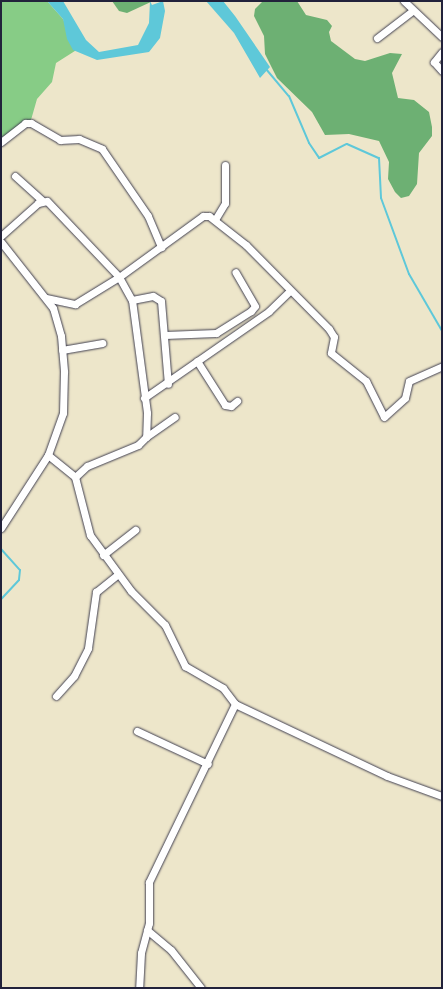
<!DOCTYPE html>
<html>
<head>
<meta charset="utf-8">
<style>
	body { margin:0 }
	#map { position:relative; width:443px; height:989px; overflow:hidden; background:#ede6ca; font-family:"Old Standard TT",serif }
	div>[style] { position:absolute }
	[style*='--x'] { left:calc(var(--x)*1px); top:calc(var(--y)*1px); width:calc(var(--w)*1px); rotate:calc(var(--a)*1deg) }
	.green>* { inset:0; background:#87cc86 }
	.forest>* { inset:0; background:#6db073 }
	.water>* { inset:0; background:#5ec8d9 }
	.stream>* { height:2px; margin:-1px; padding:0 1px; transform-origin:1px; border-radius:1px; background:#5ec8d9 }
	.roads { filter:drop-shadow(0 0 1px #403f50) drop-shadow(0 0 1px #403f50) }
	.street>* { height:7px; margin:-3.5px; padding:0 3.5px; transform-origin:3.5px; border-radius:3.5px; background:#fff }
	span { translate:-50% -50%; white-space:nowrap; text-align:center; line-height:1.15; -webkit-text-stroke:4px #fff; paint-order:stroke }
	.frame { position:absolute; inset:0; border:2px solid #22223b; pointer-events:none }
</style>
</head>
<body>
<div id="map">
	<div class="green">
		<div style="clip-path:polygon(1px 1px,47px 1px,63px 19px,78px 49px,56px 63px,52px 82px,37px 99px,31px 120px,1px 141px)"></div>
	</div>
	<div class="forest">
		<div style="clip-path:polygon(112px 1px,153px 1px,127px 13px,119px 11px)"></div>
		<div style="clip-path:polygon(263px 1px,297px 1px,306px 15px,327px 20px,332px 26px,329px 32px,331px 41px,355px 59px,365px 61px,390px 53px,402px 54px,392px 73px,398px 98px,414px 100px,429px 112px,432px 127px,432px 136px,419px 153px,417px 184px,409px 196px,401px 198px,395px 192px,388px 179px,389px 162px,379px 141px,349px 134px,325px 135px,312px 112px,277px 78px,265px 54px,264px 36px,254px 16px,255px 9px)"></div>
	</div>
	<div class="water">
		<div style="clip-path:polygon(47px 1px,63px 1px,86px 40px,99px 52px,138px 45px,149px 23px,150px 1px,152px 5px,163px 1px,165px 11px,160px 38px,149px 52px,97px 60px,73px 50px,67px 39px,63px 19px)"></div>
		<div style="clip-path:polygon(206px 1px,223px 1px,235px 16px,270px 67px,260px 78px,234px 33px)"></div>
	</div>
	<div class="stream">
		<div style="--x:266;--y:69;--w:35;--a:50"></div>
		<div style="--x:289;--y:96;--w:51;--a:66.9"></div>
		<div style="--x:309;--y:143;--w:18;--a:56"></div>
		<div style="--x:319;--y:158;--w:31;--a:-27"></div>
		<div style="--x:347;--y:144;--w:35;--a:24"></div>
		<div style="--x:379;--y:158;--w:40;--a:87.1"></div>
		<div style="--x:381;--y:198;--w:81;--a:69.8"></div>
		<div style="--x:409;--y:274;--w:66;--a:59.9"></div>
		<div style="--x:1;--y:549;--w:28;--a:48"></div>
		<div style="--x:20;--y:570;--w:10;--a:96"></div>
		<div style="--x:19;--y:580;--w:26;--a:133"></div>
	</div>
	<div class="roads">
		<div class="street">
			<div style="--x:404;--y:1;--w:52;--a:43.5"></div>
			<div style="--x:377;--y:38;--w:44;--a:-37.6"></div>
			<div style="--x:442;--y:52;--w:13;--a:129"></div>
			<div style="--x:434;--y:62;--w:12;--a:48"></div>
			<div style="--x:1;--y:142;--w:31;--a:-38"></div>
			<div style="--x:25;--y:123;--w:6;--a:0"></div>
			<div style="--x:31;--y:123;--w:34;--a:30"></div>
			<div style="--x:60;--y:140;--w:19;--a:-3"></div>
			<div style="--x:79;--y:139;--w:25;--a:23"></div>
			<div style="--x:102;--y:149;--w:81;--a:55.5"></div>
			<div style="--x:148;--y:216;--w:34;--a:67"></div>
			<div style="--x:15;--y:176;--w:36;--a:42"></div>
			<div style="--x:216;--y:218;--w:17;--a:-59"></div>
			<div style="--x:225;--y:203;--w:38;--a:-90"></div>
			<div style="--x:1;--y:236;--w:50;--a:-41.7"></div>
			<div style="--x:38;--y:203;--w:9;--a:-13"></div>
			<div style="--x:47;--y:201;--w:105;--a:46.5"></div>
			<div style="--x:119;--y:277;--w:26;--a:61"></div>
			<div style="--x:132;--y:300;--w:114;--a:82.4"></div>
			<div style="--x:147;--y:413;--w:24;--a:92"></div>
			<div style="--x:146;--y:437;--w:11;--a:135"></div>
			<div style="--x:138;--y:445;--w:55;--a:157.6"></div>
			<div style="--x:87;--y:466;--w:16;--a:137"></div>
			<div style="--x:1;--y:242;--w:84;--a:51.8"></div>
			<div style="--x:53;--y:308;--w:29;--a:74"></div>
			<div style="--x:61;--y:336;--w:36;--a:85"></div>
			<div style="--x:64;--y:372;--w:41;--a:91.4"></div>
			<div style="--x:63;--y:413;--w:45;--a:109.7"></div>
			<div style="--x:48;--y:455;--w:87;--a:122.8"></div>
			<div style="--x:46;--y:298;--w:30;--a:12"></div>
			<div style="--x:75;--y:304;--w:52;--a:-31.5"></div>
			<div style="--x:119;--y:277;--w:104;--a:-36"></div>
			<div style="--x:203;--y:216;--w:6;--a:0"></div>
			<div style="--x:209;--y:216;--w:47;--a:38.1"></div>
			<div style="--x:246;--y:245;--w:118;--a:45.3"></div>
			<div style="--x:329;--y:329;--w:9;--a:58"></div>
			<div style="--x:334;--y:337;--w:16;--a:101"></div>
			<div style="--x:331;--y:353;--w:45;--a:38.7"></div>
			<div style="--x:366;--y:381;--w:40;--a:63.4"></div>
			<div style="--x:384;--y:417;--w:28;--a:-42"></div>
			<div style="--x:405;--y:398;--w:17;--a:-77"></div>
			<div style="--x:409;--y:381;--w:36;--a:-24"></div>
			<div style="--x:132;--y:300;--w:21;--a:-11"></div>
			<div style="--x:153;--y:296;--w:9;--a:32"></div>
			<div style="--x:161;--y:301;--w:83;--a:85.2"></div>
			<div style="--x:165;--y:335;--w:51;--a:-2.2"></div>
			<div style="--x:216;--y:333;--w:41;--a:-32.2"></div>
			<div style="--x:251;--y:311;--w:6;--a:-51"></div>
			<div style="--x:255;--y:306;--w:39;--a:-120"></div>
			<div style="--x:62;--y:350;--w:41;--a:-9.9"></div>
			<div style="--x:197;--y:361;--w:52;--a:57.5"></div>
			<div style="--x:225;--y:405;--w:6;--a:9"></div>
			<div style="--x:231;--y:406;--w:8;--a:-40"></div>
			<div style="--x:144;--y:398;--w:152;--a:-34.8"></div>
			<div style="--x:269;--y:311;--w:29;--a:-44"></div>
			<div style="--x:146;--y:437;--w:35;--a:-35"></div>
			<div style="--x:48;--y:455;--w:35;--a:39"></div>
			<div style="--x:75;--y:477;--w:60;--a:75.5"></div>
			<div style="--x:90;--y:535;--w:69;--a:53.8"></div>
			<div style="--x:131;--y:591;--w:48;--a:45"></div>
			<div style="--x:165;--y:625;--w:46;--a:64"></div>
			<div style="--x:185;--y:666;--w:44;--a:30.1"></div>
			<div style="--x:223;--y:688;--w:20;--a:53"></div>
			<div style="--x:235;--y:704;--w:198;--a:115.8"></div>
			<div style="--x:149;--y:882;--w:41;--a:90"></div>
			<div style="--x:149;--y:923;--w:31;--a:105"></div>
			<div style="--x:141;--y:953;--w:35;--a:93"></div>
			<div style="--x:103;--y:555;--w:41;--a:-38"></div>
			<div style="--x:56;--y:696;--w:27;--a:-48"></div>
			<div style="--x:74;--y:676;--w:31;--a:-63"></div>
			<div style="--x:88;--y:648;--w:57;--a:-81.9"></div>
			<div style="--x:96;--y:592;--w:28;--a:-39"></div>
			<div style="--x:235;--y:704;--w:168;--a:25.3"></div>
			<div style="--x:387;--y:776;--w:59;--a:20"></div>
			<div style="--x:137;--y:731;--w:78;--a:24.9"></div>
			<div style="--x:147;--y:930;--w:31;--a:40"></div>
			<div style="--x:171;--y:950;--w:48;--a:51.7"></div>
		</div>
	</div>
	<div class="frame"></div>
</div>
</body>
</html>
